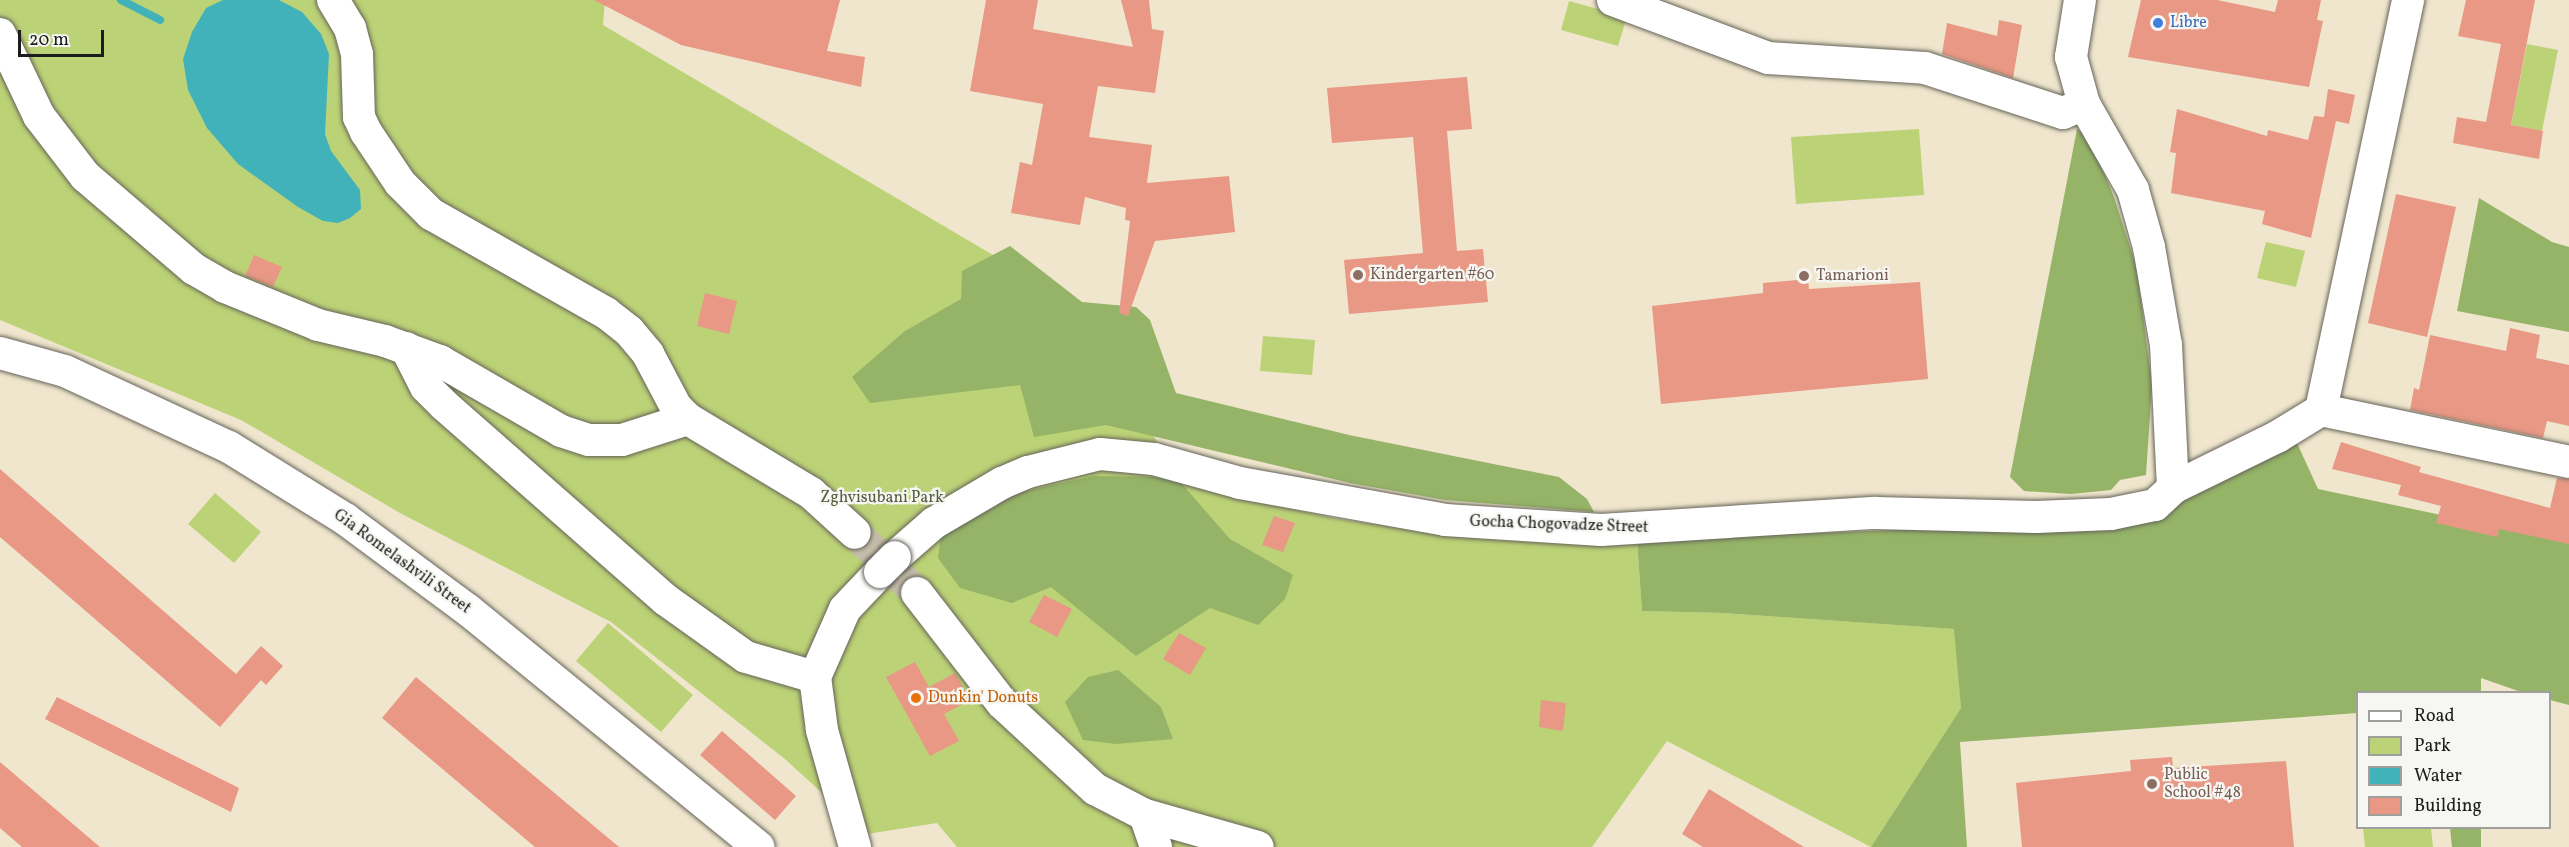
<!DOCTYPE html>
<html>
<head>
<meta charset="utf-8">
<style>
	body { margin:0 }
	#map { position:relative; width:2569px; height:847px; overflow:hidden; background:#efe6cd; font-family:Vollkorn,serif }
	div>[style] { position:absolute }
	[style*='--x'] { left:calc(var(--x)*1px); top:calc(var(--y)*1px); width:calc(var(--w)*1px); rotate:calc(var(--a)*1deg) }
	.green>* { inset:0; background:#bcd276 }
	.forest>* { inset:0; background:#95b467 }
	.water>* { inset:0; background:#41b2b9 }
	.stream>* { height:8px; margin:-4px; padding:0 4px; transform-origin:4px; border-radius:4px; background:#41b2b9 }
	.building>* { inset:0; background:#e89885 }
	.minor-tunnel>* { height:32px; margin-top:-16px; transform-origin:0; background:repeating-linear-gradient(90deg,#c5beaa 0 32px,transparent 0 48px) }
	.roads { filter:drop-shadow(0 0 2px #66635a) drop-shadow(0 0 2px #66635a) }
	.minor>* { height:32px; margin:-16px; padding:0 16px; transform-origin:16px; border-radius:16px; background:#fff }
	.bridges { filter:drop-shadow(0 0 2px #66635a) drop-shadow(0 0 2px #66635a) }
	.minor-bridge>* { height:32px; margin:-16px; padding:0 16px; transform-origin:16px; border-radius:16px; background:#fff }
	.dots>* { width:16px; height:16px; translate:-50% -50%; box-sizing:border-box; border:3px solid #f6f6f2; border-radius:50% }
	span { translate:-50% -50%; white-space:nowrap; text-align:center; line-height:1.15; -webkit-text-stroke:4.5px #f6f6f2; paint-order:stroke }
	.shop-label { font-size:16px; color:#366cbe }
	.left { translate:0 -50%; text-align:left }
	.education-label { font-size:16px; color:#785e54 }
	.park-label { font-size:16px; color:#545c3c }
	.street-label { font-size:16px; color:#1c1c1c }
	.food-label { font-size:16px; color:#c56008 }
	.legend { position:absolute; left:2356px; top:691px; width:195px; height:138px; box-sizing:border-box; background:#f6f6f2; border:2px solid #9f9f9c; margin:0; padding:8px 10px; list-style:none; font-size:18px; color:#1c1c1c }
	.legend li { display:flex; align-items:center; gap:12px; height:30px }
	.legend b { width:30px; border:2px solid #9f9f9c }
	.scale { position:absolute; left:18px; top:30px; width:86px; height:27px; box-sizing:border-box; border:3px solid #1c1c1c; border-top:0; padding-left:8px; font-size:18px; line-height:21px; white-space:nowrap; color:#1c1c1c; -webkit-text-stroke:4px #f6f6f2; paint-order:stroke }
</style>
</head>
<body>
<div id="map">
	<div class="green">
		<div style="clip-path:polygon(0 0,605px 0,603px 25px,1076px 304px,1182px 484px,1333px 518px,1445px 535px,1637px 540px,1642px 611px,1723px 613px,1955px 629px,1961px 708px,1871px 847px,1667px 741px,1592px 847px,957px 847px,937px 823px,867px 834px,785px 759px,611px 622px,400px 513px,241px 420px,0 320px)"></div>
		<div style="clip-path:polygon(1569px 1px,1627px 17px,1618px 46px,1561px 30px)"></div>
		<div style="clip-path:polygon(2527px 44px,2558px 50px,2542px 131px,2511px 125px)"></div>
		<div style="clip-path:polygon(1919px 129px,1924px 195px,1796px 204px,1791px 137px)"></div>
		<div style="clip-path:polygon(2266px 242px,2305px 251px,2296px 287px,2257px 278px)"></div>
		<div style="clip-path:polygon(1263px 336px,1315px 340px,1312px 375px,1260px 371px)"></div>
		<div style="clip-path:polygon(215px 493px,261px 532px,234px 563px,188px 524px)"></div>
		<div style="clip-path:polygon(608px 623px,693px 695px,661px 732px,576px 661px)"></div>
		<div style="clip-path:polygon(2363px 828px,2431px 828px,2433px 847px,2365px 847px)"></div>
	</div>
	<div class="forest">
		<div style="clip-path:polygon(2077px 129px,2089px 137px,2114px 197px,2137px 269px,2152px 385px,2146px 475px,2120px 480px,2111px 490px,2071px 494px,2024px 491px,2010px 477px)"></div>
		<div style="clip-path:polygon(2479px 198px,2552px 242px,2569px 247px,2569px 332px,2457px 311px)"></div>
		<div style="clip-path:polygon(1010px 246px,1082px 302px,1136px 307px,1150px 320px,1176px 393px,1349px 435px,1559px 477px,1587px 499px,1594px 512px,1445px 500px,1350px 483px,1106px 425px,1034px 437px,1020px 385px,870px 403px,852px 377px,905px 331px,961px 299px,962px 271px)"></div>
		<div style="clip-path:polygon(2297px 443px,2318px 489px,2569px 542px,2569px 705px,2550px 700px,2550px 692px,2521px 692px,2481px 678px,2481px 692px,2358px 692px,2357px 713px,1960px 742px,1967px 847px,1871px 847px,1961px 708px,1954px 629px,1723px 613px,1642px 611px,1637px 540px,1948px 528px,2105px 528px)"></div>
		<div style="clip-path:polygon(1094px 476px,1155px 477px,1182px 484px,1230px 539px,1293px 575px,1285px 599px,1258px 625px,1210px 608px,1136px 656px,1051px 587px,1012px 603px,960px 588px,938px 558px,941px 534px,1013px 494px)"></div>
		<div style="clip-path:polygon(1118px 670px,1161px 707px,1173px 739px,1116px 744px,1083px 740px,1065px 702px,1088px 677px)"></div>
		<div style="clip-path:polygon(2450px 828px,2481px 828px,2481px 847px,2452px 847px)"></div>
	</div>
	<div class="water">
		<div style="clip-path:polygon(223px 0,279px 0,302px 12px,321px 34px,329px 54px,325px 134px,331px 151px,360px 190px,361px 209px,350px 218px,338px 223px,323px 221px,298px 207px,238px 164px,207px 128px,188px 90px,183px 59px,192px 32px,206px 8px)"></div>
	</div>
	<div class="stream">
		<div style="--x:121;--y:0;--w:44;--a:27.1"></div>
	</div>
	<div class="building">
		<div style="clip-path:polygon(594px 0,840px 0,827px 51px,865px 57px,861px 87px,681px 45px)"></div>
		<div style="clip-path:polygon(986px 0,1038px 0,1033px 29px,1133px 47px,1121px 0,1149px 0,1152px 29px,1164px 31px,1155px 93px,1098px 86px,1089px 137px,1152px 145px,1147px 183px,1229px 176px,1235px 232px,1155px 241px,1128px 316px,1119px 313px,1130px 221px,1125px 220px,1126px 208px,1085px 197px,1080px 225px,1011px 213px,1020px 162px,1032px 165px,1043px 104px,970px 91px)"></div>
		<div style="clip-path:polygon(2141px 0,2217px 0,2275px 12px,2278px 0,2321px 0,2317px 20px,2323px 21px,2309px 87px,2128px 57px)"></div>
		<div style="clip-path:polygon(2466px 0,2535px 0,2511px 125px,2543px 131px,2539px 159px,2453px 143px,2457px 117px,2486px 122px,2501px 44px,2458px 36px)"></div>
		<div style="clip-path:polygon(1999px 20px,2022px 25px,2013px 78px,1942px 54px,1947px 23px,1997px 36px)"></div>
		<div style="clip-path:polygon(1467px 77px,1472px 129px,1447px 131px,1457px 251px,1483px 249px,1488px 302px,1349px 314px,1344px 260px,1423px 253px,1413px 137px,1332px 143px,1327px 88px)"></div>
		<div style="clip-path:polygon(2328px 89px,2355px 95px,2349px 124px,2336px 121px,2311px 238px,2262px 224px,2265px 211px,2171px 193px,2176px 153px,2170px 152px,2177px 109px,2267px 136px,2268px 130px,2308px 140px,2314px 116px,2324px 117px)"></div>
		<div style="clip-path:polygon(2396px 194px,2456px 207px,2427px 337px,2368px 323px)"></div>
		<div style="clip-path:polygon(254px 255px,282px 267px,273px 287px,245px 276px)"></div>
		<div style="clip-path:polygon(1808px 279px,1809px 289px,1920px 282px,1928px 379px,1661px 404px,1652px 306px,1763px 293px,1763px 283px)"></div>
		<div style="clip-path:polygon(705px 293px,737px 301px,729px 334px,697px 326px)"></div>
		<div style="clip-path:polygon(2510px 328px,2540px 335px,2536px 358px,2569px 365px,2569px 426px,2547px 421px,2543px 438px,2410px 410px,2414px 388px,2419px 390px,2430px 335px,2506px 351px)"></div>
		<div style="clip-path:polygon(2341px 442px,2421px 467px,2419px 472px,2550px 508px,2557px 478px,2569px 479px,2569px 544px,2499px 529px,2497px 537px,2436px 523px,2441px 506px,2398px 495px,2401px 485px,2332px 469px)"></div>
		<div style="clip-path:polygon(0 469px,236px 674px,261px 646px,283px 666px,266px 685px,261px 680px,220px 727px,0 537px)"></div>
		<div style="clip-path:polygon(1274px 516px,1295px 523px,1283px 552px,1262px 545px)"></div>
		<div style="clip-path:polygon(1044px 595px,1072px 609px,1057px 637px,1029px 622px)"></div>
		<div style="clip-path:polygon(1179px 633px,1206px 648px,1190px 675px,1163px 659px)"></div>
		<div style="clip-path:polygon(915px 662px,929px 687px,955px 673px,970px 700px,944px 714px,959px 741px,930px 756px,886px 677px)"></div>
		<div style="clip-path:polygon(416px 677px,619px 847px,535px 847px,382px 718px)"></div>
		<div style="clip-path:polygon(57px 697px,239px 788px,231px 812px,45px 719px)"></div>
		<div style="clip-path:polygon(1541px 700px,1566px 703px,1563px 731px,1539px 727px)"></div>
		<div style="clip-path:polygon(722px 731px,796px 796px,775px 820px,700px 755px)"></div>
		<div style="clip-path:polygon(2172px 757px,2173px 768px,2286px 761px,2294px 847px,2022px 847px,2016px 783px,2131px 771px,2130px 760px)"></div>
		<div style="clip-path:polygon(0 762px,100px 847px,22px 847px,0 828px)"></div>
		<div style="clip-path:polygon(1709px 789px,1804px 847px,1703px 847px,1682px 834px)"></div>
	</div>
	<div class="minor-tunnel">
		<div style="--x:855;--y:533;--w:86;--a:44.1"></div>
	</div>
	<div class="roads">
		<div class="minor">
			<div style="--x:333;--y:0;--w:33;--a:59"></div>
			<div style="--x:350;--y:28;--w:27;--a:75"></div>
			<div style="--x:357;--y:54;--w:63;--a:88.2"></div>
			<div style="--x:359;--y:117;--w:17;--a:65"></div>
			<div style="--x:366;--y:132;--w:61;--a:56.3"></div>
			<div style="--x:400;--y:183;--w:44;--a:45"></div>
			<div style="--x:431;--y:214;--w:201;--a:29.5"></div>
			<div style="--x:606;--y:313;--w:29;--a:38"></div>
			<div style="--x:629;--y:331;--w:30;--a:50"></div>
			<div style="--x:648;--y:354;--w:60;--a:62.2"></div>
			<div style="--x:676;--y:407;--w:17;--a:45"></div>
			<div style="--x:688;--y:419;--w:144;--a:31"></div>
			<div style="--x:811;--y:493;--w:59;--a:42.3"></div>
			<div style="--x:1613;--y:0;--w:165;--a:20.5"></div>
			<div style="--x:1768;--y:58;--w:157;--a:3.6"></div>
			<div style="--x:1925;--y:68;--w:145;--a:18.1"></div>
			<div style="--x:2063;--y:113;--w:23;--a:-23"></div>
			<div style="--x:2080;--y:0;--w:58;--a:99"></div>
			<div style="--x:2071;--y:57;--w:49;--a:74.5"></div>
			<div style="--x:2084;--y:104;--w:99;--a:60.3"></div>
			<div style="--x:2133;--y:190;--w:59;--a:74.3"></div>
			<div style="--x:2149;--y:247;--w:99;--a:80.2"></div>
			<div style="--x:2166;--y:345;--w:143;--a:87.2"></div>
			<div style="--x:0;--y:34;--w:91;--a:64.6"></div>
			<div style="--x:39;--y:116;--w:76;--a:52.5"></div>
			<div style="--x:85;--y:176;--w:143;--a:40.5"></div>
			<div style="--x:194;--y:269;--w:36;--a:30"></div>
			<div style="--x:225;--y:287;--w:100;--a:22.2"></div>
			<div style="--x:318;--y:325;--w:69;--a:13.4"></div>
			<div style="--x:385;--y:341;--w:59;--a:20"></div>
			<div style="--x:440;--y:361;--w:140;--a:30"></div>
			<div style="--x:561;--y:431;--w:29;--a:18"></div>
			<div style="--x:589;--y:440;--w:33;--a:0"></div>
			<div style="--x:622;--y:440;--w:69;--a:-17.7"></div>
			<div style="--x:406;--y:348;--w:44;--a:62.9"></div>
			<div style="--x:426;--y:387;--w:25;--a:45"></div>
			<div style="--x:444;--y:405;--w:295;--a:41.3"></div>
			<div style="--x:666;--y:600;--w:98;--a:35.5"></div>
			<div style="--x:746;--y:657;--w:72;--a:16.2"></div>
			<div style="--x:0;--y:353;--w:67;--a:15.5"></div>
			<div style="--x:65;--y:371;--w:181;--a:24.9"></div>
			<div style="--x:229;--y:447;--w:137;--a:31.8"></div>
			<div style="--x:345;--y:519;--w:153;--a:36.5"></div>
			<div style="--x:468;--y:610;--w:375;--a:39.2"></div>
			<div style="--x:2321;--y:410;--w:419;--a:-78"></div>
			<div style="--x:895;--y:557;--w:52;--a:-41.1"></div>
			<div style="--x:934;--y:523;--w:79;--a:-30.5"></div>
			<div style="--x:1002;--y:483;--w:28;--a:-23"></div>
			<div style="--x:1028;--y:472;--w:74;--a:-14"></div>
			<div style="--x:1100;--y:454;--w:54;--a:5.3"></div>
			<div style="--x:1154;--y:459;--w:89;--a:15.6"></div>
			<div style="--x:1240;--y:483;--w:208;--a:10.2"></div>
			<div style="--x:1445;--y:520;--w:156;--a:3.7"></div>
			<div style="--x:1601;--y:530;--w:275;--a:-3.6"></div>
			<div style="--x:1875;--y:513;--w:161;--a:1.4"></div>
			<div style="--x:2036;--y:517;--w:75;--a:-2.3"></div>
			<div style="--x:2111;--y:514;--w:45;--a:-11.6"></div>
			<div style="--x:2155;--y:505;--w:25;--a:-43"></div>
			<div style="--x:2173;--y:488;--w:116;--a:-26.1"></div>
			<div style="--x:2277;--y:437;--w:52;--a:-31.5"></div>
			<div style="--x:2321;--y:410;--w:253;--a:11.8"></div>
			<div style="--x:917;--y:593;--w:139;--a:52.3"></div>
			<div style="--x:1002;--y:703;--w:127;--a:42.8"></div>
			<div style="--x:1095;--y:789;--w:56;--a:27.5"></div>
			<div style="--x:1145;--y:815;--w:117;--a:15.8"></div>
			<div style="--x:1145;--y:815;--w:34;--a:71"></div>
			<div style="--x:855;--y:847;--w:122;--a:-105.8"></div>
			<div style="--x:822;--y:730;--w:53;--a:-97.5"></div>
			<div style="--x:815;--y:677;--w:74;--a:-66.2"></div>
			<div style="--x:845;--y:609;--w:51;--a:-46.6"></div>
		</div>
	</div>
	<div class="bridges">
		<div class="minor-bridge">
			<div style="--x:880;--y:572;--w:21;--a:-45"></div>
		</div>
	</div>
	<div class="dots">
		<div style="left:2158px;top:23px;background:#3f7fe0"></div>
		<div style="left:1358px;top:275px;background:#8d6e63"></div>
		<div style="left:1804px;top:276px;background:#8d6e63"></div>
		<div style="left:916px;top:698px;background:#e8710a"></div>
		<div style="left:2152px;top:784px;background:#8d6e63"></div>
	</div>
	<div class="shop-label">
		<span class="left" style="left:2170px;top:23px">Libre</span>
	</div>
	<div class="education-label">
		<span class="left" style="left:1370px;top:275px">Kindergarten #60</span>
		<span class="left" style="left:1816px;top:276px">Tamarioni</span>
		<span class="left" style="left:2164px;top:784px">Public<br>School #48</span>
	</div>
	<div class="park-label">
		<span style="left:882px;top:498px">Zghvisubani Park</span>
	</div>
	<div class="street-label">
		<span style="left:1559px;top:525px;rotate:2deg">Gocha Chogovadze Street</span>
		<span style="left:402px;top:562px;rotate:36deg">Gia Romelashvili Street</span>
	</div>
	<div class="food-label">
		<span class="left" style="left:928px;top:698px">Dunkin' Donuts</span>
	</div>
	<ul class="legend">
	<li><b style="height:8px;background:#fff"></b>Road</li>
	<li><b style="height:16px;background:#bcd276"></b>Park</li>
	<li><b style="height:16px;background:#41b2b9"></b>Water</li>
	<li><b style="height:16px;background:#e89885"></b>Building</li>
	</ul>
	<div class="scale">20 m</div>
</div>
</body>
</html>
